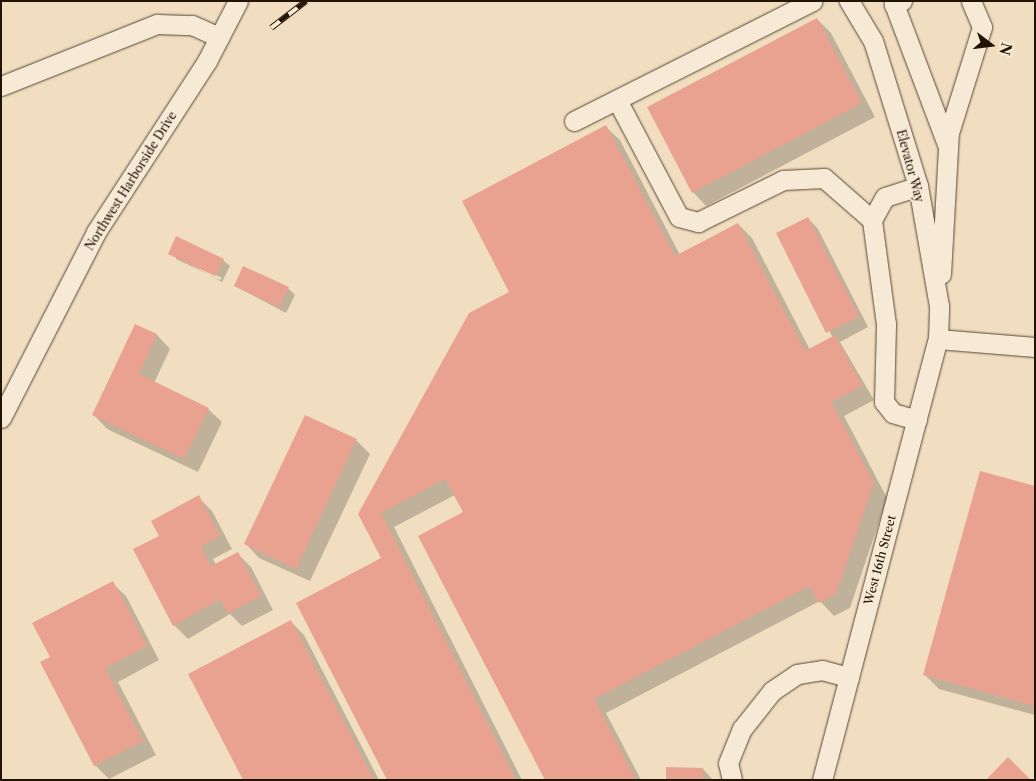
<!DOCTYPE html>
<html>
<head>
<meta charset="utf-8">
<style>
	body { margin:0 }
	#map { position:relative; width:1036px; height:781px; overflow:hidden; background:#f1dec1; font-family:"Libre Caslon Text",serif }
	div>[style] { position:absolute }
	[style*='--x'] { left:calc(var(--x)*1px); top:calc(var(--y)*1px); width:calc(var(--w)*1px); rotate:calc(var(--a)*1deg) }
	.shadow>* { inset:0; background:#0003 }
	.building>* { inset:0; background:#eaa290 }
	.roads { filter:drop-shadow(0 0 1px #564632) drop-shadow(0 0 1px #564632) }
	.minor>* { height:19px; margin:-9.5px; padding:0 9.5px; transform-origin:9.5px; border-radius:9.5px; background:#f6ead7 }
	.rail>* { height:5.5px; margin-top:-2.75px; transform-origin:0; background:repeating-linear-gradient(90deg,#f6ead7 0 11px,#221303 0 22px); box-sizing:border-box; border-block:1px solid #221303 }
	span { translate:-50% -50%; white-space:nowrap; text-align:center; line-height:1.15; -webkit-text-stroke:4px #f6ead7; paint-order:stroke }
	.street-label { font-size:12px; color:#221303 }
	.frame { position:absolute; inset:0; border:2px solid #221303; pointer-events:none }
	.north { position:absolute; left:966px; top:20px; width:50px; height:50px; -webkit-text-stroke:4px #f6ead7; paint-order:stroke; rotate:105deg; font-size:14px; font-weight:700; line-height:20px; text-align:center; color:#221303 }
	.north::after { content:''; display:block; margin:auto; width:18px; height:22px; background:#221303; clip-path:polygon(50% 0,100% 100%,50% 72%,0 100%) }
</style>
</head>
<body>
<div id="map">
	<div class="shadow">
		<div style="clip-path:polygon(817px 19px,831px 33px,875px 117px,706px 206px,693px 192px)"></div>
		<div style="clip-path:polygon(606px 127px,620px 140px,680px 255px,738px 224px,752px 238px,810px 350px,833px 338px,778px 234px,808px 218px,818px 229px,868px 327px,840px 342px,874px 400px,844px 416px,887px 498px,850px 608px,834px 616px,820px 601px,606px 713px,641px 780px,546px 780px,464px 513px,455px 495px,394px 527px,522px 780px,389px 780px,383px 559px,360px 514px,511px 293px)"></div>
		<div style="clip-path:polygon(evenodd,170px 253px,223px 260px,230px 266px,222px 282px,170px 253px,176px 256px,222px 278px,220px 280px,176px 259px,176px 256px)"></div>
		<div style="clip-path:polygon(235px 286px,288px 288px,295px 295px,286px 313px)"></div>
		<div style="clip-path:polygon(136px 325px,157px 335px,170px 349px,154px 383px,208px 409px,222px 422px,198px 472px,107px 429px,94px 415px)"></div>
		<div style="clip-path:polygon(356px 440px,370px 454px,310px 581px,259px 558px,246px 544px)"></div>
		<div style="clip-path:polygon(1035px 487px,1035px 715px,939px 689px,925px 675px)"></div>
		<div style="clip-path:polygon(198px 497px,212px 511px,232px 549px,213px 559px,216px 565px,237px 553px,251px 567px,273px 610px,242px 626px,230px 614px,188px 639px,174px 625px,160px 536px)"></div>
		<div style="clip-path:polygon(112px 583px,126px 596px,159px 660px,118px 682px,156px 755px,109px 779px,95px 765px,42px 662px,52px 657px)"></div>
		<div style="clip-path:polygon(290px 621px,304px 635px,379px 780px,245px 780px)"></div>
		<div style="clip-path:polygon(703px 769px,713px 780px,667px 780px)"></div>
	</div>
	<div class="building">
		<div style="clip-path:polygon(817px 18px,862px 103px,692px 193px,647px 107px)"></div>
		<div style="clip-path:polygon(606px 125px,675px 256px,738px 223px,805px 351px,835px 335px,862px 386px,831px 402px,874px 483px,836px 594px,819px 603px,810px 586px,594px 699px,636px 780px,545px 780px,418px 536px,463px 512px,445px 479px,381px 513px,516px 780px,387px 780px,296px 603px,381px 558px,358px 514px,469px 313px,509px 292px,462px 201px)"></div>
		<div style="clip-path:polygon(808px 217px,859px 317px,826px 333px,776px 233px)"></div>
		<div style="clip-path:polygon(176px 236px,224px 259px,215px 276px,168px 254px)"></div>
		<div style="clip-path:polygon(243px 266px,289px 287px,279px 307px,234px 286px)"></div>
		<div style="clip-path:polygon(135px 324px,157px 334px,139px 374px,209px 408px,184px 459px,92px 415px)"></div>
		<div style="clip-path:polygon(305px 415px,357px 439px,296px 569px,244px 544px)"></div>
		<div style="clip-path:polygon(980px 471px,1035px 486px,1035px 706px,923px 675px)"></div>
		<div style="clip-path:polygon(199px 495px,220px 536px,201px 546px,211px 566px,238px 552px,261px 596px,228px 613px,220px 599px,173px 626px,133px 549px,159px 536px,151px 521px)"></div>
		<div style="clip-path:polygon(113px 581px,147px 646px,105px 668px,143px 741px,94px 766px,40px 662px,50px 657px,32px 623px)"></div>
		<div style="clip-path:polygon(291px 620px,374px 780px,243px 780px,188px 674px)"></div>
		<div style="clip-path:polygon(1008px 757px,1031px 780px,986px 780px)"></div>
		<div style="clip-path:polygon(666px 767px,703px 768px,703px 780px,666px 780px)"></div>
	</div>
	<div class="roads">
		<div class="minor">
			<div style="--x:902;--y:1;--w:9;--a:159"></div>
			<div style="--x:894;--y:4;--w:153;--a:69.3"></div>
			<div style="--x:1;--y:86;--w:168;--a:-21.7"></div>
			<div style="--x:157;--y:24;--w:35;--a:2"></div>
			<div style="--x:192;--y:25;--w:30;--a:24"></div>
			<div style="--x:617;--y:100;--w:132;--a:62.1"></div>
			<div style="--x:679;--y:217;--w:20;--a:15"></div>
			<div style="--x:698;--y:222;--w:95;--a:-26.3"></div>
			<div style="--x:783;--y:180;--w:41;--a:-2.8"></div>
			<div style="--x:824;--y:178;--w:64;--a:41.2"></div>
			<div style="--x:574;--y:121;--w:267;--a:-26.7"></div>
			<div style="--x:941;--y:274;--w:141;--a:-86.8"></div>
			<div style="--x:949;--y:133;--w:111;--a:-72.7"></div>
			<div style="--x:982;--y:27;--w:28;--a:-113"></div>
			<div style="--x:938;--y:339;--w:97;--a:4.7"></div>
			<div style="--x:1;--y:418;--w:209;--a:-62.9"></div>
			<div style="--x:96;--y:232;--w:204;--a:-57"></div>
			<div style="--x:207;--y:61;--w:68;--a:-62.7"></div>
			<div style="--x:917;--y:420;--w:25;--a:-164"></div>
			<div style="--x:893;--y:413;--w:14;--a:-129"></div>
			<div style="--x:884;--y:402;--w:78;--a:-88.5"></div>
			<div style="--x:886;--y:324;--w:105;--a:-97.7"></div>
			<div style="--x:872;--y:220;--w:26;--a:-61"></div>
			<div style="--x:885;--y:197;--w:35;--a:-18"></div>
			<div style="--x:732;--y:780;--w:17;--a:-103"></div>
			<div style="--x:728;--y:763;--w:37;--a:-68"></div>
			<div style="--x:742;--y:729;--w:48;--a:-51.7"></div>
			<div style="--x:772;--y:691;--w:30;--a:-34"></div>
			<div style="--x:797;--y:674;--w:25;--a:-9"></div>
			<div style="--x:822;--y:670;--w:28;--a:15"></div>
			<div style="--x:822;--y:780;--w:456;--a:-75.3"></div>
			<div style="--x:938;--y:339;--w:33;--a:-88"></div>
			<div style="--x:939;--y:306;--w:122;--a:-99.9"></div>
			<div style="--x:918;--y:186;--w:152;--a:-107.2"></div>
			<div style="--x:873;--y:41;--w:47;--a:-121"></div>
		</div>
	</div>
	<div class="rail">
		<div style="--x:271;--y:28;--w:44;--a:-37.6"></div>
	</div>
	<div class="street-label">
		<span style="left:910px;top:166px;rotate:75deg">Elevator Way</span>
		<span style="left:131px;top:181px;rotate:-58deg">Northwest Harborside Drive</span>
		<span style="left:880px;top:560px;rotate:-75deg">West 16th Street</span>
	</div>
	<div class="frame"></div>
	<div class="north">N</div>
</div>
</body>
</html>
